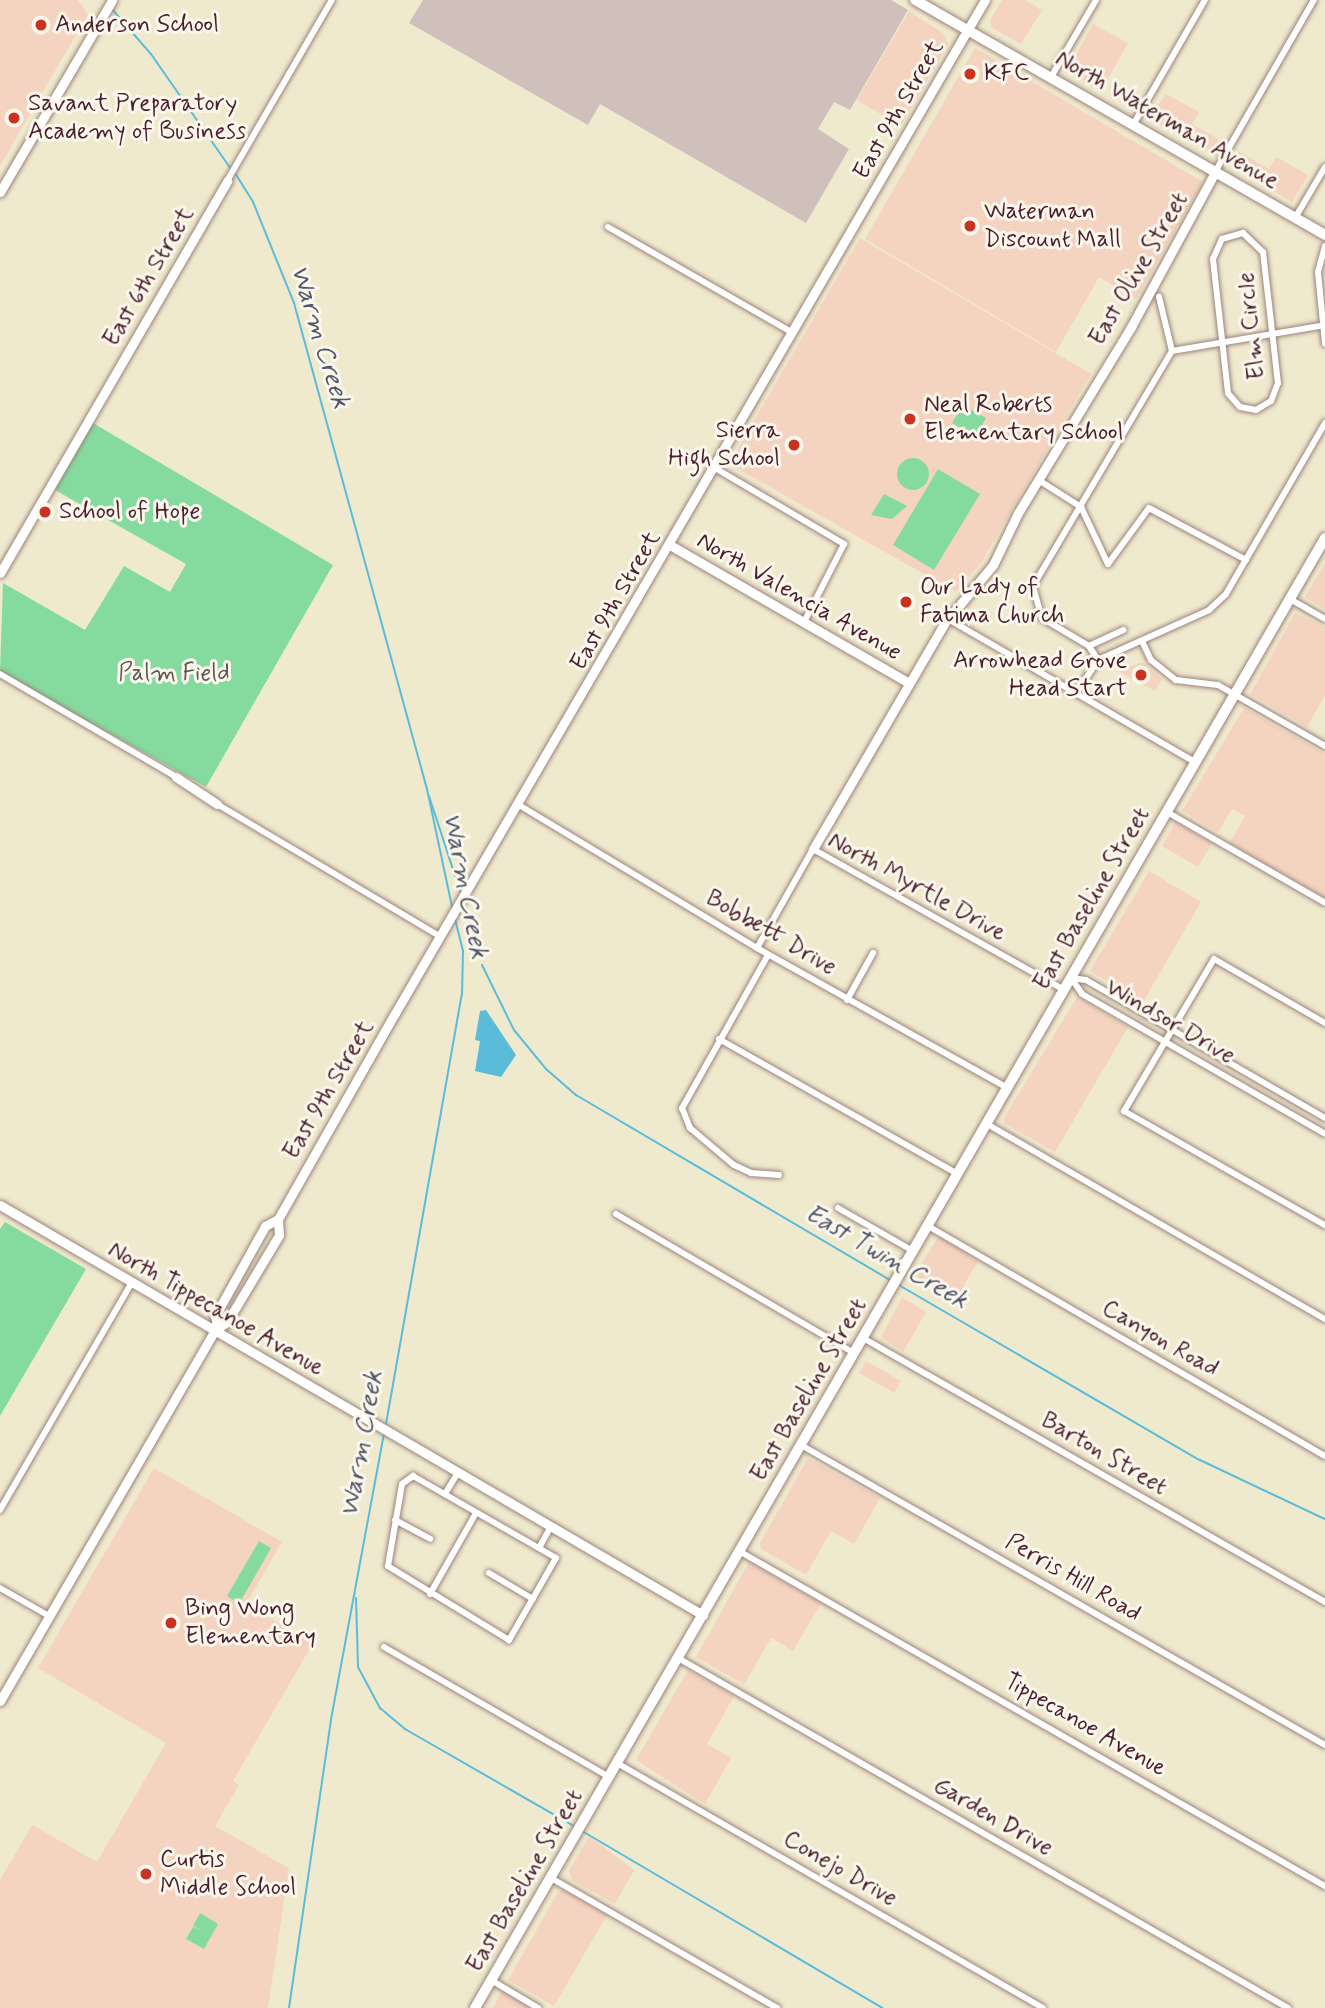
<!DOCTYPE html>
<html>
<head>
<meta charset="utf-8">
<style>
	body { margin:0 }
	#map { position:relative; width:1325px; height:2008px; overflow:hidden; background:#efe9ce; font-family:Mynerve,sans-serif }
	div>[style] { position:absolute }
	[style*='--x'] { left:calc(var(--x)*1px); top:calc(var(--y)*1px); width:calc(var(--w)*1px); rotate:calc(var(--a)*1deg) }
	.built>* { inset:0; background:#f4d3c0 }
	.industrial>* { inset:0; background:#d0c0bc }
	.green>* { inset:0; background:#85db9f }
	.round { border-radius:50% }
	.water>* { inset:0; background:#5bbcda }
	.stream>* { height:2px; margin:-1px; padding:0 1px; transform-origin:1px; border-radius:1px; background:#5bbcda }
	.roads { filter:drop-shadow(0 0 2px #9c847c) drop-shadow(0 0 2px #9c847c) }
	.street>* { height:6px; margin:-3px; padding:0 3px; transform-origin:3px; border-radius:3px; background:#fff }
	.secondary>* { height:9px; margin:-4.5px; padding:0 4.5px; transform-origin:4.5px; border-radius:4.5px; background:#fff }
	.primary>* { height:10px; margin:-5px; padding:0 5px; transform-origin:5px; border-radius:5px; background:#fff }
	.dots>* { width:19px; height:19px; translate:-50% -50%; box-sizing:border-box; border:4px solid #fbf7ec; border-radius:50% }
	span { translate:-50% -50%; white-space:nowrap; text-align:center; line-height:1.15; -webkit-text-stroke:6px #fbf7ec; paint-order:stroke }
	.poi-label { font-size:24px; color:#4a1f2b }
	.left { translate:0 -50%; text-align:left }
	.right { translate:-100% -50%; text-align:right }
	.street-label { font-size:24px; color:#4a1f2b }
	.park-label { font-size:24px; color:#5c574e }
	.water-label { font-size:26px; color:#505668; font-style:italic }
</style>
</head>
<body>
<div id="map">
	<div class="built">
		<div style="clip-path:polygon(0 0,78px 0,88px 14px,0 166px)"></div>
		<div style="clip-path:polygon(1002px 0,1025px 0,1042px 10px,1021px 44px,992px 28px,990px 20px)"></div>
		<div style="clip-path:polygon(909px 11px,944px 34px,948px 44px,901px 126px,857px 100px)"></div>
		<div style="clip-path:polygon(1093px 24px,1128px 43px,1101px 91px,1067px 71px)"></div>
		<div style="clip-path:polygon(975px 48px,1203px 182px,1136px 299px,1099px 277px,1056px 352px,865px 239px)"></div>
		<div style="clip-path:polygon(1166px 94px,1199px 112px,1192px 124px,1224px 142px,1216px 157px,1153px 120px,1151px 115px)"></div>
		<div style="clip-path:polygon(1238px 151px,1269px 169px,1276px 157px,1308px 175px,1292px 202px,1232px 166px)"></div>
		<div style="clip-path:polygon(860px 238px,1091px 374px,981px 563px,956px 592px,729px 464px)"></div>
		<div style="clip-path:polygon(1325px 563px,1325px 609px,1305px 597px)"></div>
		<div style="clip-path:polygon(1295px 613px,1325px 627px,1325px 695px,1307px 727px,1250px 694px)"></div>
		<div style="clip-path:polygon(1142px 662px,1162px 679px,1155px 691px,1118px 671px)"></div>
		<div style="clip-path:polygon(1244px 708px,1325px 754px,1325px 898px,1230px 843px,1245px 816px,1232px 809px,1218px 832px,1182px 811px)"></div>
		<div style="clip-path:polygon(1175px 822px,1212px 843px,1198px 867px,1162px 846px)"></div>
		<div style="clip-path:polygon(1149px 871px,1201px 902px,1143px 1002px,1090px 971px)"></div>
		<div style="clip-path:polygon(1077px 997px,1128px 1027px,1055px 1152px,1004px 1123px,1004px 1118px)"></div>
		<div style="clip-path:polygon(939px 1236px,978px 1261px,955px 1300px,914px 1275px)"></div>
		<div style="clip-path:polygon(902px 1297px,926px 1312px,903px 1352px,881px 1337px)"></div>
		<div style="clip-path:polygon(866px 1361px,901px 1381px,894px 1393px,859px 1373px)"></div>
		<div style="clip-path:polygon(808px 1458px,880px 1498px,854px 1544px,831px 1531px,806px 1575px,761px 1549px,760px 1543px)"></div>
		<div style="clip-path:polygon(154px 1468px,282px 1542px,246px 1604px,313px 1643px,233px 1781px,239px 1785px,215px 1826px,289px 1868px,268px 2008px,0 2008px,0 1880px,32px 1825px,97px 1862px,166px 1743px,38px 1668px)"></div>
		<div style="clip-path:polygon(749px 1562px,821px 1603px,793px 1651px,771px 1638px,744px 1684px,696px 1657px)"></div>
		<div style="clip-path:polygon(688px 1670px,734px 1696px,707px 1744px,731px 1758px,705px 1804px,636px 1760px)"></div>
		<div style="clip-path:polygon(589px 1836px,634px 1870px,615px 1904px,572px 1880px,569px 1871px)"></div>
		<div style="clip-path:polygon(564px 1890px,607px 1915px,554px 2006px,508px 1980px,558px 1892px)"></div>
		<div style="clip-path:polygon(502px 1991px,529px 2007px,528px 2008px,493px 2008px)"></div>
	</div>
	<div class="industrial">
		<div style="clip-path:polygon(423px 0,891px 0,908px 10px,850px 110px,834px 102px,818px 129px,849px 149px,806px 223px,600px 104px,588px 125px,409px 23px)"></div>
	</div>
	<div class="green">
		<div style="clip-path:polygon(963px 405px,986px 418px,976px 436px,952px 423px)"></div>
		<div style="clip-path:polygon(93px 423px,333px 565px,206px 787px,0 672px,3px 583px,85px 630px,124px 566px,170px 592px,186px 564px,55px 490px)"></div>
		<div class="round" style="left:897px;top:458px;width:32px;height:32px"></div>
		<div style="clip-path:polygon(938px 469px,980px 494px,934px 570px,893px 545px)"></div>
		<div style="clip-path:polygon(884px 494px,907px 506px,892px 519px,871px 515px)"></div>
		<div style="clip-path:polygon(5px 1222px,86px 1269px,0 1416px,0 1229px)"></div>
		<div style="clip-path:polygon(259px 1541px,271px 1548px,239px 1604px,227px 1596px)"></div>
		<div style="clip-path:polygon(200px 1913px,218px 1924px,204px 1949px,186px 1939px,193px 1927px,204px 1932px,193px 1926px)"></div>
	</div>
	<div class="water">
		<div style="clip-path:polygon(486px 1010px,516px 1055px,501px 1077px,475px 1071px,480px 1041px,475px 1040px,480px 1011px)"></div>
	</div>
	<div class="stream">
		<div style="--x:111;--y:8;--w:61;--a:49"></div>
		<div style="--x:151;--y:54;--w:140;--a:55.2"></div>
		<div style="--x:235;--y:173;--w:34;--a:58"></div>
		<div style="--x:253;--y:202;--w:109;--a:67.9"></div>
		<div style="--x:294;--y:303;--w:504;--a:74.7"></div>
		<div style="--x:427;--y:789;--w:121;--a:78"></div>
		<div style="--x:429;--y:796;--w:103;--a:71.9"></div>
		<div style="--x:463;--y:902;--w:52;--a:73.3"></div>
		<div style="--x:482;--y:965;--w:72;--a:63.8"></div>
		<div style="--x:514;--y:1030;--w:50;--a:50.6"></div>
		<div style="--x:546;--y:1069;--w:40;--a:41"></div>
		<div style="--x:576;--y:1095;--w:367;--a:30.5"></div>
		<div style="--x:897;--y:1284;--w:350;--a:30.2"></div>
		<div style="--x:1200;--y:1460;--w:138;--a:25.3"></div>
		<div style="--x:386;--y:1424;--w:436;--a:-80"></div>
		<div style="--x:462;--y:995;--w:44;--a:-88.7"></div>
		<div style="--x:463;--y:951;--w:33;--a:-104"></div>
		<div style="--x:356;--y:1598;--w:69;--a:88.3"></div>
		<div style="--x:358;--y:1667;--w:47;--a:61.8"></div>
		<div style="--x:380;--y:1708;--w:33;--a:40"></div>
		<div style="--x:405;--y:1729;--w:195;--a:29.9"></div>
		<div style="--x:582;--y:1831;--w:349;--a:30.5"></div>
		<div style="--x:289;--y:2008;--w:297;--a:-81.7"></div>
		<div style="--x:332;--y:1714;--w:286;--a:-79.5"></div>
	</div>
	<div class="roads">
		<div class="street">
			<div style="--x:1051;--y:77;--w:89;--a:-59.7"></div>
			<div style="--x:1133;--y:125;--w:144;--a:-60.1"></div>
			<div style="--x:1215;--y:172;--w:198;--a:-60.1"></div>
			<div style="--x:227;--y:181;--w:209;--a:-59.9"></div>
			<div style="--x:1295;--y:218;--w:59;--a:-59.5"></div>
			<div style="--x:608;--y:227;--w:213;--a:29.8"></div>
			<div style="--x:1243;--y:233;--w:28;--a:44"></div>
			<div style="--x:1263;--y:252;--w:132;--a:83.5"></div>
			<div style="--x:1278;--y:383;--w:19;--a:111"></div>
			<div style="--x:1271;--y:401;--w:17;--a:149"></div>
			<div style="--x:1256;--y:410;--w:16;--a:-169"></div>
			<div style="--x:1240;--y:407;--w:18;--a:-131"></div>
			<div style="--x:1228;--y:393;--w:135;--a:-96.4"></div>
			<div style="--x:1213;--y:259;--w:22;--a:-66"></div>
			<div style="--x:1222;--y:239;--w:22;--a:-16"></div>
			<div style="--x:1325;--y:246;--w:27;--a:105"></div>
			<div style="--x:1318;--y:272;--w:72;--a:84.4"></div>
			<div style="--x:1172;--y:351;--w:155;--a:-9.6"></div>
			<div style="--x:715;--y:468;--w:150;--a:30.5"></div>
			<div style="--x:844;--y:544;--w:88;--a:117.1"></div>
			<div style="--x:1040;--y:481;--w:49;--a:32.4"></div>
			<div style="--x:1081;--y:507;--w:63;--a:64.7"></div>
			<div style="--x:1108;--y:564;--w:69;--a:-53.8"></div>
			<div style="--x:1149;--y:508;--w:110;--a:28.2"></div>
			<div style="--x:1290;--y:599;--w:40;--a:29.7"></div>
			<div style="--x:948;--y:619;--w:287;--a:30.1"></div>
			<div style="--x:1142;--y:641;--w:21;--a:65"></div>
			<div style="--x:1151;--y:660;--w:32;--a:39"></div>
			<div style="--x:1176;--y:680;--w:42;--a:6.8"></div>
			<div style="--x:1218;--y:685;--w:123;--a:29.7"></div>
			<div style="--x:1089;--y:646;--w:38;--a:-25"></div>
			<div style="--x:1098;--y:660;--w:17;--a:-123"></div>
			<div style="--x:1089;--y:646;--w:55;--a:-149.2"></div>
			<div style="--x:1042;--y:618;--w:33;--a:-106"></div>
			<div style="--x:1033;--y:586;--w:273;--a:-59.4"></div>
			<div style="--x:1172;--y:351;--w:56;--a:-103.5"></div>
			<div style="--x:0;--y:674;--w:204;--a:30.3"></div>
			<div style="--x:1076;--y:693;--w:40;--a:-56"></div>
			<div style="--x:1098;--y:660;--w:122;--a:-24.2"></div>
			<div style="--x:1209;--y:610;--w:23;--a:-43"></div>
			<div style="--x:1226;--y:594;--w:198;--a:-59.9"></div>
			<div style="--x:217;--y:804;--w:258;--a:30.7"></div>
			<div style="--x:519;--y:805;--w:278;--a:31"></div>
			<div style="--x:757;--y:948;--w:287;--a:29.2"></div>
			<div style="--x:1167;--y:812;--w:182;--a:29.9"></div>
			<div style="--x:757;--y:948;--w:114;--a:-60.5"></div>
			<div style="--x:813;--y:849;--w:288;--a:29.3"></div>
			<div style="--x:768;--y:955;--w:176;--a:119.3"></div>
			<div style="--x:682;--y:1108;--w:22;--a:68"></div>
			<div style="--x:690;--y:1128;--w:57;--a:40.1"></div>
			<div style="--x:734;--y:1165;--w:19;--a:25"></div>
			<div style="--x:751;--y:1173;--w:28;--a:4"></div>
			<div style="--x:1071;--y:978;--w:19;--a:55"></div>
			<div style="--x:1082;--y:994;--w:280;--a:29.9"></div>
			<div style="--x:1071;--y:978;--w:15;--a:8"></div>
			<div style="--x:1086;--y:980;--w:276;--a:30"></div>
			<div style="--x:847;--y:1000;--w:54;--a:-61"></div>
			<div style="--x:1325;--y:1023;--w:128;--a:-150"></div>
			<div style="--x:1214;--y:959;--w:177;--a:120.6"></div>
			<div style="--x:1124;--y:1111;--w:231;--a:29.6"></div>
			<div style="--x:719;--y:1039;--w:274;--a:29.5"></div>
			<div style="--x:987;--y:1124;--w:390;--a:30"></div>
			<div style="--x:838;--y:1208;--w:86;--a:29.8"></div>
			<div style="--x:616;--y:1214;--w:276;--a:30.3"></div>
			<div style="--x:928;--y:1226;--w:459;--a:30.1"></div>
			<div style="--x:863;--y:1338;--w:532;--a:29.74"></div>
			<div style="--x:801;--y:1445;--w:604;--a:29.79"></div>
			<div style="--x:413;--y:1476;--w:165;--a:29.8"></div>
			<div style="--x:556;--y:1558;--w:95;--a:119.8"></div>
			<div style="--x:509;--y:1640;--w:142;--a:-148.6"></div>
			<div style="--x:388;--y:1566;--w:83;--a:-80.3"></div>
			<div style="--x:402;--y:1484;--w:14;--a:-36"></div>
			<div style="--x:445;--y:1494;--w:26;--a:-59"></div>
			<div style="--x:0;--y:1510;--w:263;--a:-59.9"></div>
			<div style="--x:395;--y:1520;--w:40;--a:28"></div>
			<div style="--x:539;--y:1548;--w:25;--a:-61"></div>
			<div style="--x:739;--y:1551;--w:675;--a:29.76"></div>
			<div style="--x:489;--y:1573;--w:51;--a:30.6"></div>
			<div style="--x:0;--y:1588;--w:56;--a:29.7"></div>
			<div style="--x:430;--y:1594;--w:93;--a:-60.4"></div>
			<div style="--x:384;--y:1647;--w:260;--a:30"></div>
			<div style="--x:678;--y:1658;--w:703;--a:29.85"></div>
			<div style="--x:617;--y:1763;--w:491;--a:29.9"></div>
			<div style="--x:551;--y:1878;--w:261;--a:29.9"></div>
			<div style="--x:491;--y:1980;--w:55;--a:30.8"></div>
		</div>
		<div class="secondary">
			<div style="--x:0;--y:192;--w:222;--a:-59.7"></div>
			<div style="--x:670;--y:545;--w:276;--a:30"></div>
			<div style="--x:0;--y:573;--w:453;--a:-59.9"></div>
			<div style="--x:948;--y:619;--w:70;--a:-50.2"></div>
			<div style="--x:993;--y:565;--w:58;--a:-64.3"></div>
			<div style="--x:1018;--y:513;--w:218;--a:-58.7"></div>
			<div style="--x:1131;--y:327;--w:176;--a:-61.5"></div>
			<div style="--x:176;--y:777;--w:49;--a:33.4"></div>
			<div style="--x:813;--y:849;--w:271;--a:-59.8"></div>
			<div style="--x:0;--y:1205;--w:814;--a:30.25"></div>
			<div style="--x:217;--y:1326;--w:10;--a:-101"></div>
			<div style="--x:215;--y:1316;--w:103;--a:-60.9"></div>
			<div style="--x:265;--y:1226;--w:15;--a:-28"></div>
			<div style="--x:0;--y:1701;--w:429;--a:-59.9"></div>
			<div style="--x:215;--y:1330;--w:14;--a:-34"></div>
			<div style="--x:227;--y:1322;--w:101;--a:-59.1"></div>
			<div style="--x:279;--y:1235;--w:16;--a:-94"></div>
			<div style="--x:278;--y:1219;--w:235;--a:-60.4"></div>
			<div style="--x:394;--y:1015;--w:1175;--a:-59.79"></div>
		</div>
		<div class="primary">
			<div style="--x:915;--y:0;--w:473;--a:29.8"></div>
			<div style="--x:475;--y:2008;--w:1698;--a:-59.96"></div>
		</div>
	</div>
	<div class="dots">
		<div style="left:41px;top:25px;background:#c8321e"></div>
		<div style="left:970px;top:74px;background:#c8321e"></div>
		<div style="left:14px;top:118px;background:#c8321e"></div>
		<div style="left:970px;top:226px;background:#c8321e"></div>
		<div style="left:910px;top:419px;background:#c8321e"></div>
		<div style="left:794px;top:445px;background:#c8321e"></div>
		<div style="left:45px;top:512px;background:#c8321e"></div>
		<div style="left:906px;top:602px;background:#c8321e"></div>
		<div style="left:1141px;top:675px;background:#c8321e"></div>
		<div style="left:171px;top:1623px;background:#c8321e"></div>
		<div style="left:146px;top:1874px;background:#c8321e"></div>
	</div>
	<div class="poi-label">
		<span class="left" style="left:55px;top:25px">Anderson School</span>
		<span class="left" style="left:984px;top:74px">KFC</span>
		<span class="left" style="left:28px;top:118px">Savant Preparatory<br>Academy of Business</span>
		<span class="left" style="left:984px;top:226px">Waterman<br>Discount Mall</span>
		<span class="left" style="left:924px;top:419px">Neal Roberts<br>Elementary School</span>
		<span class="right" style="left:780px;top:445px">Sierra<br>High School</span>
		<span class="left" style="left:59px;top:512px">School of Hope</span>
		<span class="left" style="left:920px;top:602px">Our Lady of<br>Fatima Church</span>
		<span class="right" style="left:1127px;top:675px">Arrowhead Grove<br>Head Start</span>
		<span class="left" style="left:185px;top:1623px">Bing Wong<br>Elementary</span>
		<span class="left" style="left:160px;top:1874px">Curtis<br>Middle School</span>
	</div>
	<div class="street-label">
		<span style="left:899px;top:110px;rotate:-60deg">East 9th Street</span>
		<span style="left:1167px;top:120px;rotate:30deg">North Waterman Avenue</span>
		<span style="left:1139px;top:269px;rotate:-60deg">East Olive Street</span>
		<span style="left:149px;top:277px;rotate:-60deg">East 6th Street</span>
		<span style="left:1252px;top:326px;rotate:-96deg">Elm Circle</span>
		<span style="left:799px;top:597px;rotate:30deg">North Valencia Avenue</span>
		<span style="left:616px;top:601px;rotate:-60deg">East 9th Street</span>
		<span style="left:917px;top:887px;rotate:29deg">North Myrtle Drive</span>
		<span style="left:1092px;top:899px;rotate:-60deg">East Baseline Street</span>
		<span style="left:771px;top:933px;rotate:30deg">Bobbett Drive</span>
		<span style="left:1170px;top:1022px;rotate:30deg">Windsor Drive</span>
		<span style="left:329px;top:1090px;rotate:-60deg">East 9th Street</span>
		<span style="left:216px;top:1309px;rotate:30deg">North Tippecanoe Avenue</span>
		<span style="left:1160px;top:1339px;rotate:30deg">Canyon Road</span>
		<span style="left:809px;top:1390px;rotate:-60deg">East Baseline Street</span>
		<span style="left:1104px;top:1454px;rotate:30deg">Barton Street</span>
		<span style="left:1073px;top:1578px;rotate:30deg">Perris Hill Road</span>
		<span style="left:1085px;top:1725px;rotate:30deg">Tippecanoe Avenue</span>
		<span style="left:993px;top:1817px;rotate:30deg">Garden Drive</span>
		<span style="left:840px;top:1869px;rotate:30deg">Conejo Drive</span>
		<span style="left:525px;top:1881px;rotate:-60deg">East Baseline Street</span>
	</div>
	<div class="park-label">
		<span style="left:174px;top:674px">Palm Field</span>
	</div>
	<div class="water-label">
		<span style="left:319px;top:337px;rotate:73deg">Warm Creek</span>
		<span style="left:464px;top:886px;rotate:79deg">Warm Creek</span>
		<span style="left:886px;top:1258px;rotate:30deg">East Twin Creek</span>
		<span style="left:363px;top:1444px;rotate:-80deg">Warm Creek</span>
	</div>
</div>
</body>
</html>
